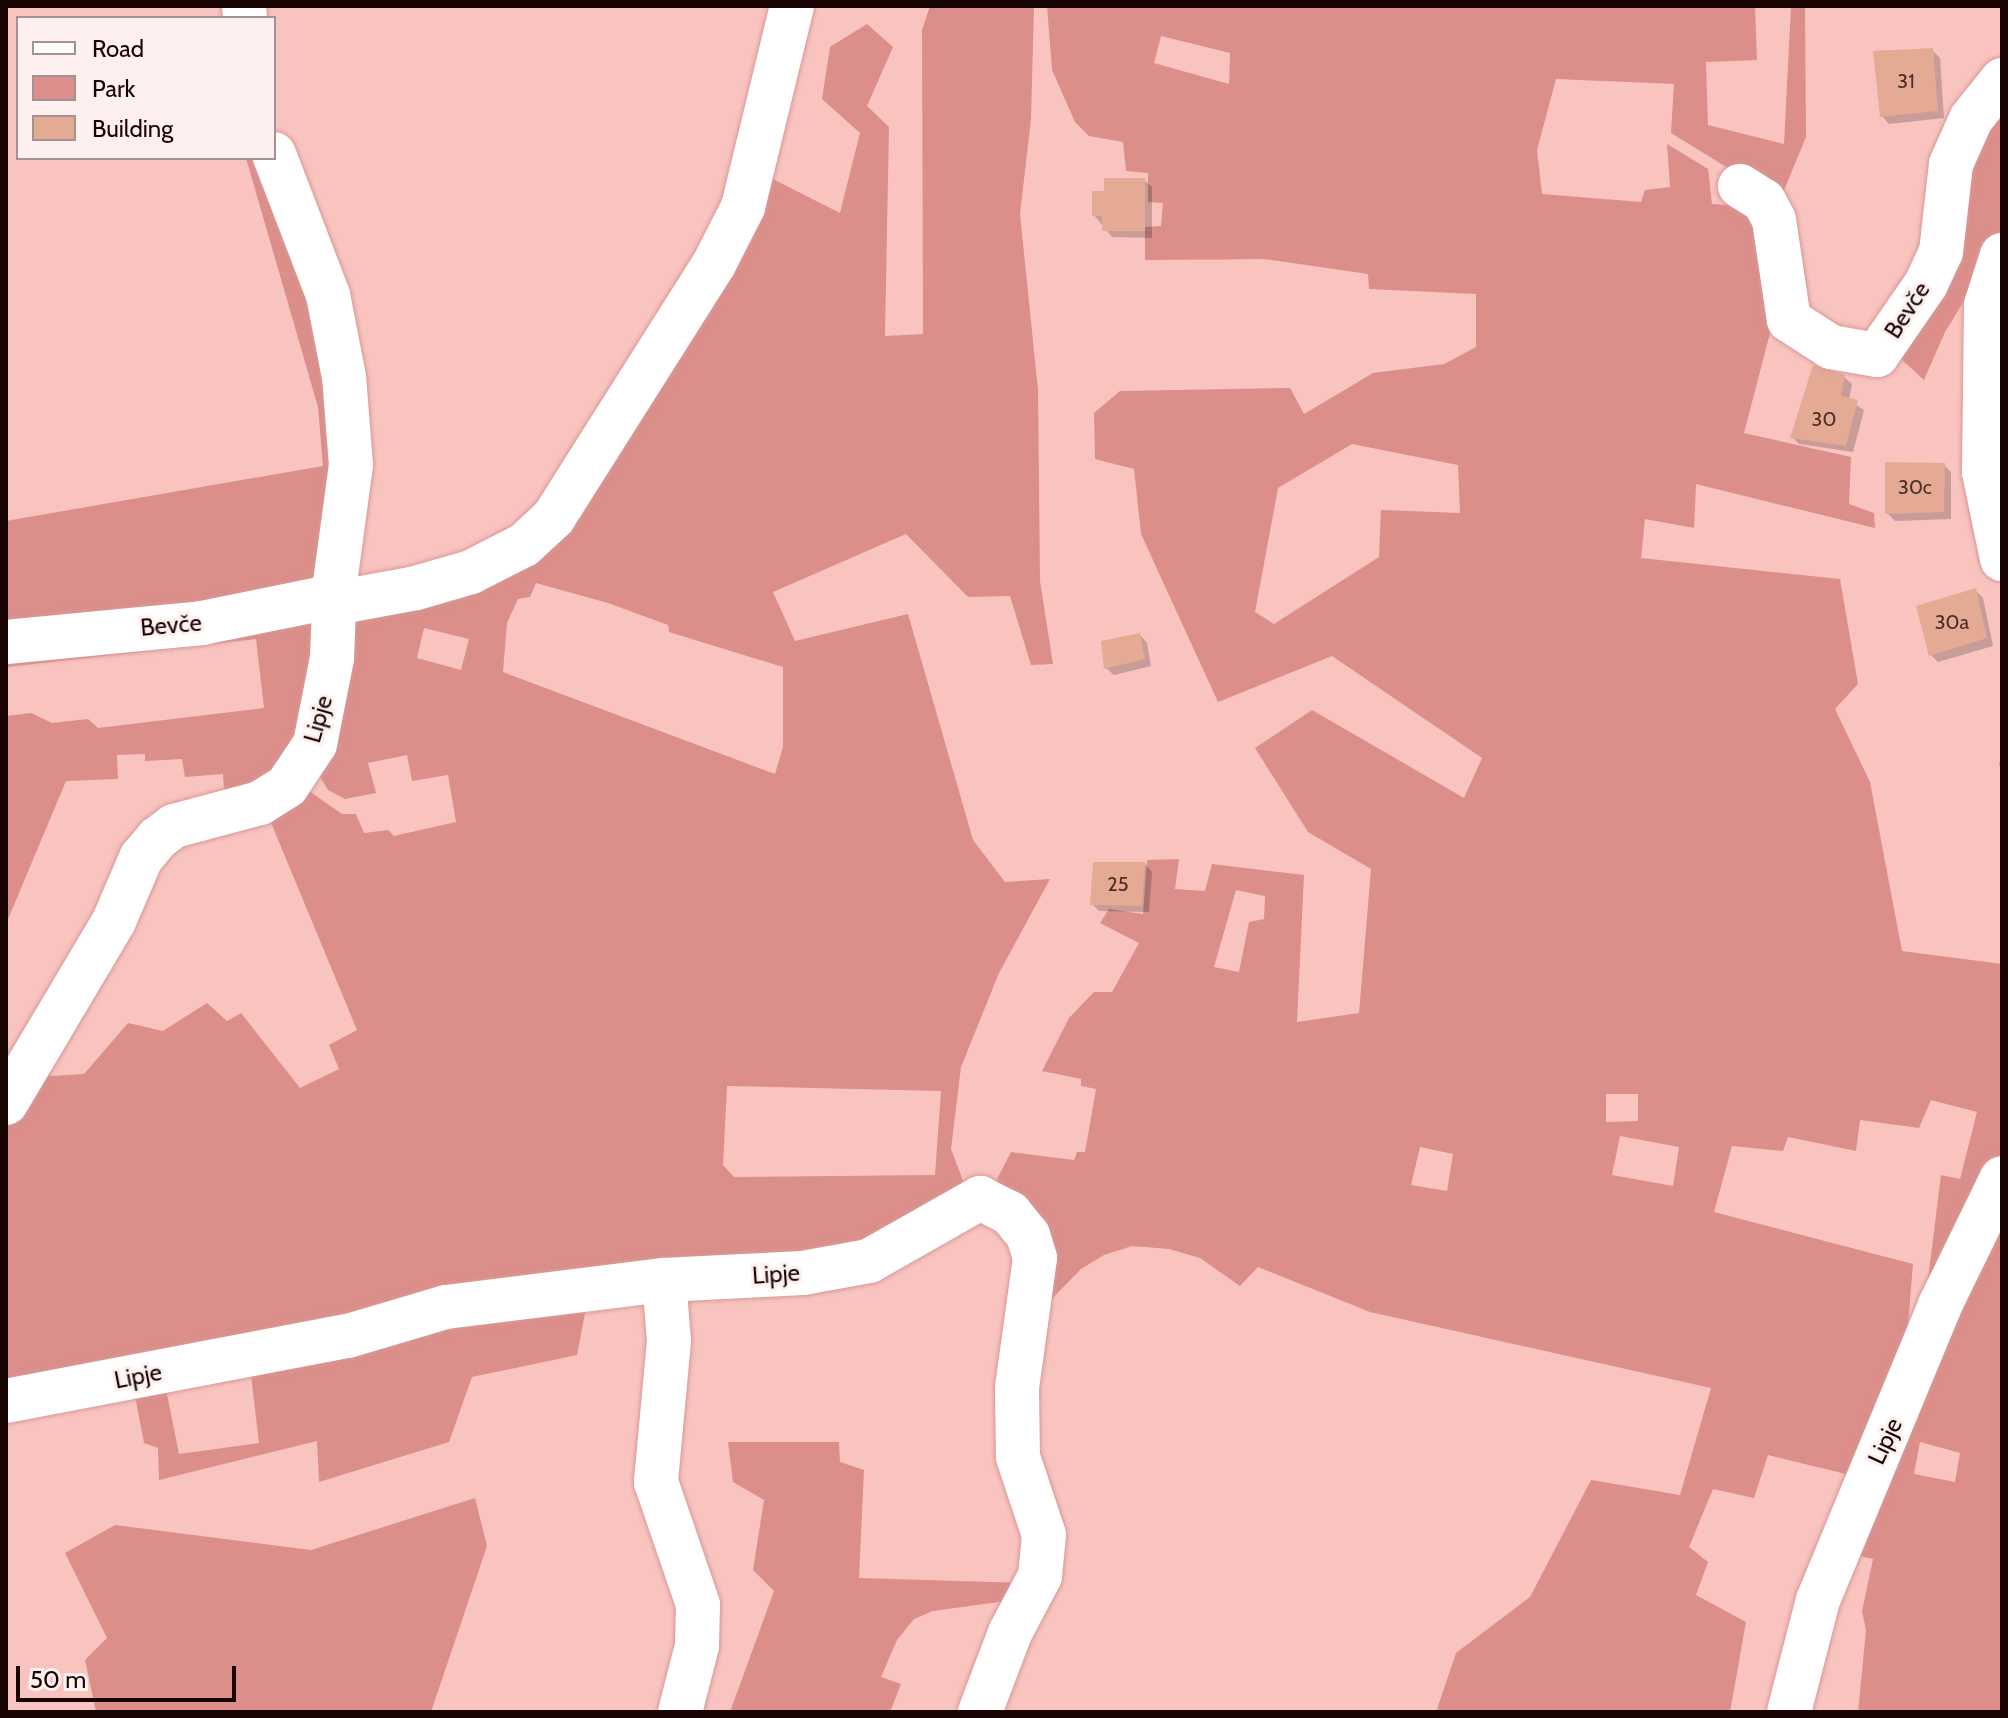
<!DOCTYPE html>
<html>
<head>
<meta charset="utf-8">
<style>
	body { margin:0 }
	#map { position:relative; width:2008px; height:1718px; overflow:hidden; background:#f9c4c0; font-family:Cabin,sans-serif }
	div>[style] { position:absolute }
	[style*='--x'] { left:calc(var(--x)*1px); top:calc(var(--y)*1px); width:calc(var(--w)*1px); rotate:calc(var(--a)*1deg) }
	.green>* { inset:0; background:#db8e8a }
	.shadow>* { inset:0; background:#0003 }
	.building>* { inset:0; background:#e4aa93 }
	.roads { filter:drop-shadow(0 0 2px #d89996) drop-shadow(0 0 2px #d89996) }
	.minor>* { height:44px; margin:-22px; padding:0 22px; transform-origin:22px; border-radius:22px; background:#fff }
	span { translate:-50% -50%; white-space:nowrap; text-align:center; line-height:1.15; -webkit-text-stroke:6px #fef0ef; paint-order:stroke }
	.number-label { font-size:20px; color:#4c2e28 }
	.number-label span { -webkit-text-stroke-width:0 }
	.street-label { font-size:24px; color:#1a0505 }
	.frame { position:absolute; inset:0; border:8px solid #1a0505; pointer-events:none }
	.legend { position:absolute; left:16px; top:16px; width:260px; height:144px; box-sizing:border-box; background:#fef0ef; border:2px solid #a39291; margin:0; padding:10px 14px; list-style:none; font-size:24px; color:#1a0505 }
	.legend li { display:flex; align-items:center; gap:16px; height:40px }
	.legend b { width:40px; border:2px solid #a39291 }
	.scale { position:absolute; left:16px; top:1666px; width:220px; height:36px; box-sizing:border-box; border:4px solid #1a0505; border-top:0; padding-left:10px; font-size:24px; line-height:28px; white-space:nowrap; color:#1a0505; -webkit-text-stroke:6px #fef0ef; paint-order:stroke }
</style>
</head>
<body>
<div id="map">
	<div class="green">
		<div style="clip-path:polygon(evenodd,930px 6px,1034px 6px,1031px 119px,1020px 214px,1038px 390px,1040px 581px,1053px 664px,1031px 665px,1010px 596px,968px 597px,906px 534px,773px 592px,795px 641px,908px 614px,973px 840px,1005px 882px,1050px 879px,999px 973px,961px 1067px,951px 1149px,967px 1191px,893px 1240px,6px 1391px,6px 1121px,40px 1066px,51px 1076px,84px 1074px,128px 1023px,163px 1031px,207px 1003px,227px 1021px,241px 1013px,300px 1088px,339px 1069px,329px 1045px,357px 1030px,267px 813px,302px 786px,342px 814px,356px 814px,364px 833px,388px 830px,394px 836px,456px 822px,448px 775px,412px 781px,407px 755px,368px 763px,376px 793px,345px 799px,328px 790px,317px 772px,345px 618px,508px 564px,761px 173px,840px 213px,860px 133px,822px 99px,830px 47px,867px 24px,893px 47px,867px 106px,889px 127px,885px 336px,923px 334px,922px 30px,930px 6px,536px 583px,608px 603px,668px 625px,669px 632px,783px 667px,783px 747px,775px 774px,503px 672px,507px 623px,518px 599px,530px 597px,536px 583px,930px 6px,424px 628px,469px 639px,461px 670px,417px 658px,424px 628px,930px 6px,727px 1086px,941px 1091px,935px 1175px,734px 1177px,723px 1165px,727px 1086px)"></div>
		<div style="clip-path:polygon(evenodd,1047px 6px,1755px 6px,1757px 60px,1706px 62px,1708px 125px,1784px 144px,1791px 6px,1805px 6px,1806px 137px,1780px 200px,1671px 133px,1674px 84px,1556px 79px,1537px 150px,1542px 194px,1641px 202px,1645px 190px,1670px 187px,1667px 144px,1708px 169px,1712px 204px,1726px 205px,1743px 197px,1754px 201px,1774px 318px,1744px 433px,1851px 457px,1849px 504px,1874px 513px,1875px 528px,1696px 484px,1694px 528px,1645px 519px,1641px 558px,1840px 579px,1858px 684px,1835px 709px,1870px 782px,1902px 951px,2002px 964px,2002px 1164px,1927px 1288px,1941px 1175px,1960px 1179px,1977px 1112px,1931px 1100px,1919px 1128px,1860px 1120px,1856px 1151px,1788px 1137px,1783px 1151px,1732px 1146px,1714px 1212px,1913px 1264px,1907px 1336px,1858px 1477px,1768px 1455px,1754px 1498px,1713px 1489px,1689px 1547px,1708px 1562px,1696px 1595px,1746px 1622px,1730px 1712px,1436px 1712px,1456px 1653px,1530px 1597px,1591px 1480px,1680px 1495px,1711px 1388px,1370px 1312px,1258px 1267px,1240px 1286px,1200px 1258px,1169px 1249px,1132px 1246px,1104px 1255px,1081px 1269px,1039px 1312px,997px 1179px,1011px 1152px,1074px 1160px,1077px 1152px,1085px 1152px,1096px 1089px,1081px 1086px,1081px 1079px,1042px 1071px,1069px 1018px,1094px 992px,1112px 992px,1139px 943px,1100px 923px,1109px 909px,1143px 914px,1147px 860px,1179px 859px,1175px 889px,1205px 891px,1212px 864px,1304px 875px,1297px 1022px,1359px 1013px,1371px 869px,1308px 832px,1255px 748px,1312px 710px,1464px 798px,1482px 758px,1332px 656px,1218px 702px,1141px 534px,1134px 469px,1095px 459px,1094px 413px,1120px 391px,1290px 388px,1304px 414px,1373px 373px,1444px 364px,1476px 347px,1476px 294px,1369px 289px,1368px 274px,1264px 259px,1145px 260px,1145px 227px,1161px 226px,1163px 203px,1148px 202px,1148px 173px,1126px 171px,1123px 142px,1089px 136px,1075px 122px,1052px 70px,1047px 6px,1161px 36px,1230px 53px,1229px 84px,1154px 63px,1161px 36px,1047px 6px,1352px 444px,1458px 465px,1460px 513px,1381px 510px,1379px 557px,1274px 624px,1255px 612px,1278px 488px,1352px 444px,1047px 6px,1236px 890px,1265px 896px,1264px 919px,1249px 922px,1239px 972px,1214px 967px,1236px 890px,1047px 6px,1606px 1094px,1638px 1094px,1638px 1121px,1606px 1122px,1606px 1094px,1047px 6px,1620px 1136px,1679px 1147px,1673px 1186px,1612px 1175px,1620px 1136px,1047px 6px,1420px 1147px,1453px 1154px,1447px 1191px,1411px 1185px,1420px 1147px)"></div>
		<div style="clip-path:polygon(2002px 105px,2002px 239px,1945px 332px,1924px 380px,1900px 358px,1954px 203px)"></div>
		<div style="clip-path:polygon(246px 158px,263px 158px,296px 242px,339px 442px,321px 573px,300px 585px,6px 634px,6px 521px,323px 466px,318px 407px)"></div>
		<div style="clip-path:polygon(325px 604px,299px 758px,225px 805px,223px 774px,185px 777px,182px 759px,145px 761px,145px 754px,117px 755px,118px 779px,66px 781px,6px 924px,6px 716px,31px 713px,52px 723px,88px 719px,98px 728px,264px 708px,256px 639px,6px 667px,6px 650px)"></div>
		<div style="clip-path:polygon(evenodd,2002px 1188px,2002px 1712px,1858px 1712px,1866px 1630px,1862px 1611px,1873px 1559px,1846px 1553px,2002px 1188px,1920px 1442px,1960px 1453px,1955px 1482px,1914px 1474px,1920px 1442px)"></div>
		<div style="clip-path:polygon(587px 1303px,577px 1355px,472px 1377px,449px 1442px,319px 1482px,317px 1441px,159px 1480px,158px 1448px,144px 1443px,134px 1391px,165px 1384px,179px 1454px,259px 1443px,250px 1367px,377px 1339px)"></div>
		<div style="clip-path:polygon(728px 1442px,839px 1442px,840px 1462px,864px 1470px,859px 1578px,1025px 1583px,1006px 1601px,933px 1611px,914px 1619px,897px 1640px,881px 1677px,901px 1684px,890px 1712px,730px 1712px,774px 1591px,753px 1570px,764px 1500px,733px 1482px)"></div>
		<div style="clip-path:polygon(475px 1498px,487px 1546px,431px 1712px,96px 1712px,85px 1660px,107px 1638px,65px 1553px,115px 1525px,311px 1550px)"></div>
	</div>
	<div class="shadow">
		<div style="clip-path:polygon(1932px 50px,1940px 58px,1944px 118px,1889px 124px,1882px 116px)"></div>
		<div style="clip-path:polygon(1144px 180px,1152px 187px,1152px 238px,1112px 237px,1094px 215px,1107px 193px)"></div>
		<div style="clip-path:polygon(1844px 377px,1852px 384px,1849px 400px,1864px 410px,1853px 452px,1799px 444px,1792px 437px)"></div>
		<div style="clip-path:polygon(1944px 465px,1951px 472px,1951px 519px,1895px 521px,1887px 513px)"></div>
		<div style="clip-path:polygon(1976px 591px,1983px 598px,1993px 646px,1938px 662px,1931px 655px)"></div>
		<div style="clip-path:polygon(1140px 635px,1147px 643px,1151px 666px,1114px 675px,1106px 668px)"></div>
		<div style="clip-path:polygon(2002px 761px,2002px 781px,1999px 762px)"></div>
		<div style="clip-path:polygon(1145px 864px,1152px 872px,1149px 912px,1099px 911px,1092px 904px)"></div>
	</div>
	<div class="building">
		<div style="clip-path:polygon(1933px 48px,1938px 111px,1880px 117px,1873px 51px)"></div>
		<div style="clip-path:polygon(1104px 178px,1145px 178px,1145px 231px,1102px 231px,1102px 216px,1092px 216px,1092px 191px,1104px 191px)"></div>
		<div style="clip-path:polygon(1813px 365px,1845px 375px,1841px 396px,1858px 400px,1846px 446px,1790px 438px)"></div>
		<div style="clip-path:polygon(1885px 462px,1945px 463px,1944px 512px,1885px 514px)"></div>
		<div style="clip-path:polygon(1976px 588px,1987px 638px,1929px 656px,1916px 606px)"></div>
		<div style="clip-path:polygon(1140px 633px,1145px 659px,1104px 669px,1101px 641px)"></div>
		<div style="clip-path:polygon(1093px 862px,1145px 862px,1142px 906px,1090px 905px)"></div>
	</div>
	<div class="roads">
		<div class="minor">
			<div style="--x:244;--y:6;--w:12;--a:85"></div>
			<div style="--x:1740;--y:186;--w:28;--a:32"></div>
			<div style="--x:1764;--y:201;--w:21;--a:62"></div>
			<div style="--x:1774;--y:220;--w:101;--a:81.5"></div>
			<div style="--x:1789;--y:320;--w:50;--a:32.7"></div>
			<div style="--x:1831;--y:347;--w:47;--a:9.9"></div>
			<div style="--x:1877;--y:355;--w:86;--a:-55.4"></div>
			<div style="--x:1926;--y:284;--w:35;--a:-65"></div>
			<div style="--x:1941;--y:252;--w:89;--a:-83.5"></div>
			<div style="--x:1951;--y:164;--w:49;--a:-66"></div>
			<div style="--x:1971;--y:119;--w:50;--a:-51.5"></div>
			<div style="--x:2002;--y:255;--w:52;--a:107.7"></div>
			<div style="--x:1986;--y:305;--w:167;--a:90.7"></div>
			<div style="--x:1984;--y:472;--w:89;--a:78.3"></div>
			<div style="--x:6;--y:642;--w:197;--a:-5.5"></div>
			<div style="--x:202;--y:623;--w:120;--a:-11.5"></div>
			<div style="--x:320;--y:599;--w:16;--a:15"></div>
			<div style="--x:335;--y:603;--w:82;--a:-10.5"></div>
			<div style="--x:416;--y:588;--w:57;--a:-16.2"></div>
			<div style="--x:471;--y:572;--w:59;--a:-27"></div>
			<div style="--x:524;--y:545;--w:41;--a:-43"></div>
			<div style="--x:554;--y:517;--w:299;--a:-57.7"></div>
			<div style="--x:714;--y:264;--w:64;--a:-63"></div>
			<div style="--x:743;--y:207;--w:207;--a:-76.3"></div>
			<div style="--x:6;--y:1103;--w:212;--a:-59.3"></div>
			<div style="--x:114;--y:921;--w:69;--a:-66.8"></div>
			<div style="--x:141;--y:858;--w:26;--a:-50"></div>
			<div style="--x:158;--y:838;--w:20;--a:-37"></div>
			<div style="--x:174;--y:826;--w:89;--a:-15"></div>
			<div style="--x:260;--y:803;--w:32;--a:-32"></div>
			<div style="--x:287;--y:786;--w:50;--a:-56.3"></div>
			<div style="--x:315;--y:744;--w:88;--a:-78.8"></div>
			<div style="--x:332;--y:658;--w:75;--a:-87.7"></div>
			<div style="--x:335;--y:583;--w:119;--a:-82.3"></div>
			<div style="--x:351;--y:465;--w:88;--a:-94.5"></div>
			<div style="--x:344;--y:377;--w:84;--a:-101"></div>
			<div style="--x:328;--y:295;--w:151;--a:-111"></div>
			<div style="--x:664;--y:1280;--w:61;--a:85.3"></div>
			<div style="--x:669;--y:1341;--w:142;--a:95.3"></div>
			<div style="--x:656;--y:1482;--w:130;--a:71.1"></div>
			<div style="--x:698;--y:1605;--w:41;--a:91.4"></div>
			<div style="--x:697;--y:1646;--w:68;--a:104.4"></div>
			<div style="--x:6;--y:1401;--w:348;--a:-10.8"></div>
			<div style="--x:348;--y:1336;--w:102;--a:-16.5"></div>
			<div style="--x:446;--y:1307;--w:220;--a:-7.1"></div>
			<div style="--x:664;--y:1280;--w:139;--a:-2.9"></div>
			<div style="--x:803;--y:1273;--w:67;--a:-10.3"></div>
			<div style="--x:869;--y:1261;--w:128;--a:-29.6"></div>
			<div style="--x:980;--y:1198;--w:34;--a:27"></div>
			<div style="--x:1010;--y:1213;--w:28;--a:51"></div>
			<div style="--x:1028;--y:1235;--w:24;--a:73"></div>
			<div style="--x:1035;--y:1258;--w:131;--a:97.9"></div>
			<div style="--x:1017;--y:1388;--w:69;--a:89.2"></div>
			<div style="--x:1018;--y:1457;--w:82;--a:71.6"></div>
			<div style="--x:1044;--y:1535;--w:41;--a:95.6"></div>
			<div style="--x:1040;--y:1576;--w:64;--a:117.8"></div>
			<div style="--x:1010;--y:1633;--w:85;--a:110.8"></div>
			<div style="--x:1789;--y:1712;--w:116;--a:-75.5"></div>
			<div style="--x:1818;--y:1600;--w:319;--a:-67.5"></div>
			<div style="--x:1940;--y:1305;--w:141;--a:-64"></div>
		</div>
	</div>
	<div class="number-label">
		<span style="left:1906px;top:81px">31</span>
		<span style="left:1824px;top:419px">30</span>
		<span style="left:1915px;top:487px">30c</span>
		<span style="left:1952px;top:622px">30a</span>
		<span style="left:1118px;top:884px">25</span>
	</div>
	<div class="street-label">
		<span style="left:1907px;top:310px;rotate:-57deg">Bevče</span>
		<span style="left:171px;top:625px;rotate:-5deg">Bevče</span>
		<span style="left:318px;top:719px;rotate:-74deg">Lipje</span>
		<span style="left:776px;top:1274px;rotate:-4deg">Lipje</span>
		<span style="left:138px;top:1376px;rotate:-11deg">Lipje</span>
		<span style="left:1885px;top:1441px;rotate:-65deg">Lipje</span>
	</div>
	<div class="frame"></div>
	<ul class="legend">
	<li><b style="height:10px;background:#fff"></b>Road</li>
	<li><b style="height:22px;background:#db8e8a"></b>Park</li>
	<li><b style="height:22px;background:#e4aa93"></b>Building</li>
	</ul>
	<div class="scale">50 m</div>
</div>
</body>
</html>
